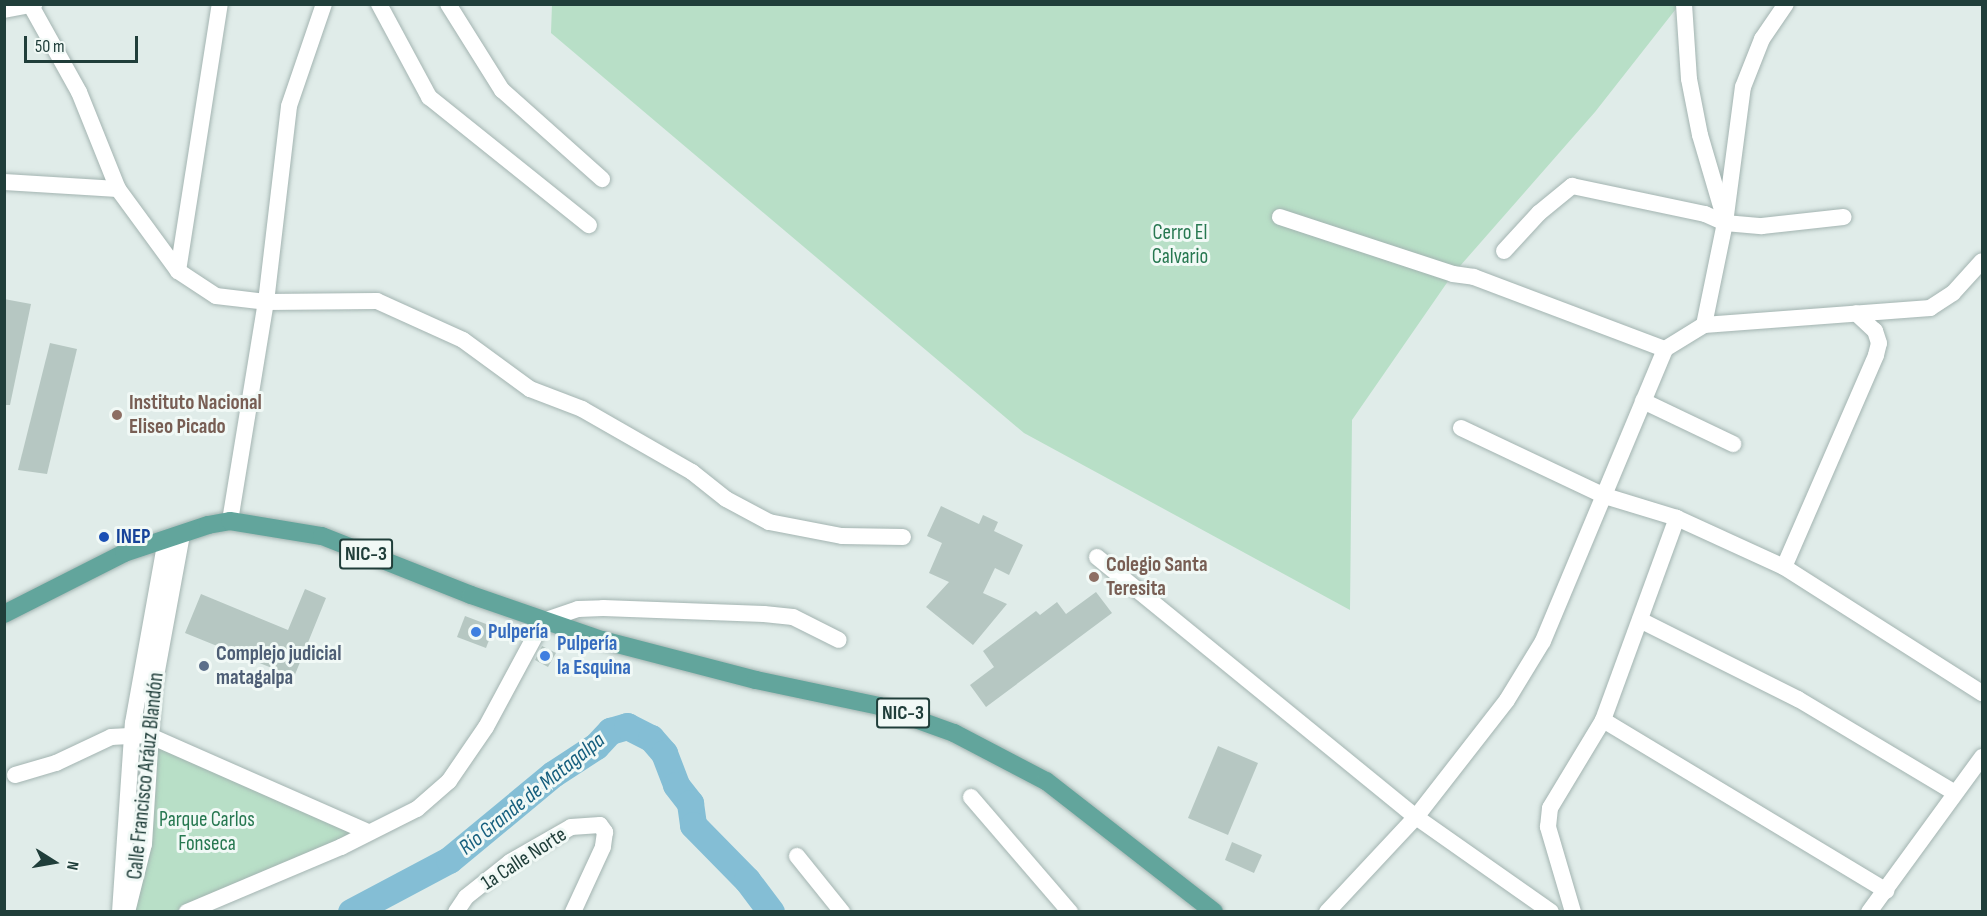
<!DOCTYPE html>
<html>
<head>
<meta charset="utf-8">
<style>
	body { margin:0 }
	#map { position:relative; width:1987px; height:916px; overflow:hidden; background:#e0ece9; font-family:"Sofia Sans Condensed",sans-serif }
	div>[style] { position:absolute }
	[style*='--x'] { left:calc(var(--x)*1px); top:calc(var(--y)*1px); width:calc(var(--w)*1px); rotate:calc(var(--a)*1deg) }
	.green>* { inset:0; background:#b8dfc7 }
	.river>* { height:27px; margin:-13.5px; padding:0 13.5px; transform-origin:13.5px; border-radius:13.5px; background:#84bed5 }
	.building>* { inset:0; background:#b6c7c2 }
	.roads { filter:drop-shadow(0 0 2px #a3b4b1) drop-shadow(0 0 2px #a3b4b1) }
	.minor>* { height:16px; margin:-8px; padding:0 8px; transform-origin:8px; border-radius:8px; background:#fff }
	.major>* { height:18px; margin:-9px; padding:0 9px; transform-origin:9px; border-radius:9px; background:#62a59c }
	.dots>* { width:16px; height:16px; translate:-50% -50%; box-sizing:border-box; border:3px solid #f1f9f6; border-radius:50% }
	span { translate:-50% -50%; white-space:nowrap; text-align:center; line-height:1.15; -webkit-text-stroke:6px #f1f9f6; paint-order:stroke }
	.shield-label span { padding:2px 4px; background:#f1f9f6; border:2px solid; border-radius:4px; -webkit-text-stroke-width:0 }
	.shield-label { font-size:20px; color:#203e3a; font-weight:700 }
	.park-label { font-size:21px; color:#277851 }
	.education-label { font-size:21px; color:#785e54; font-weight:700 }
	.left { translate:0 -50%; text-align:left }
	.transit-label { font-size:21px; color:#164399; font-weight:700 }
	.shop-label { font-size:21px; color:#366cbe; font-weight:700 }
	.service-label { font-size:21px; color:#4e5e75; font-weight:700 }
	.street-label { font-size:21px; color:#203e3a }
	.water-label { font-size:22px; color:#165f7e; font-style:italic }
	.frame { position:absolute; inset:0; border:6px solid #203e3a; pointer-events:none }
	.north { position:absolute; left:24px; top:832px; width:60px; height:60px; -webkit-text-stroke:4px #f1f9f6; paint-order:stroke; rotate:101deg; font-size:16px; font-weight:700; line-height:24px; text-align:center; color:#203e3a }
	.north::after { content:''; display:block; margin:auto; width:21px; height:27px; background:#203e3a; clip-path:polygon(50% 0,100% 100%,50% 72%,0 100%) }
	.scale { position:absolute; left:24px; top:36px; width:114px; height:27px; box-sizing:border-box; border:3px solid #203e3a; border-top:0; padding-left:8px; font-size:18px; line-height:21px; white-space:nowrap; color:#203e3a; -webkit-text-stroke:4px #f1f9f6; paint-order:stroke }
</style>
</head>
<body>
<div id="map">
	<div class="green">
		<div style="clip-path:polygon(552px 4px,1679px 5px,1595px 112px,1453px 274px,1352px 420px,1350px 610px,1024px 433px,551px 33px)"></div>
		<div style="clip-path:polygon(148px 735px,368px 832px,184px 911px,127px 912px,136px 887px)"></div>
	</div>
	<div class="river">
		<div style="--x:351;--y:912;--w:111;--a:-28"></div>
		<div style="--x:449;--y:860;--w:135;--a:-39.6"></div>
		<div style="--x:553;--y:774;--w:51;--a:-33.1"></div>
		<div style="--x:596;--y:746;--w:21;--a:-47"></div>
		<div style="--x:610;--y:731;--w:18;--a:-16"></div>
		<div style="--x:627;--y:726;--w:27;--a:27"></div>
		<div style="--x:651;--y:738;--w:20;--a:49"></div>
		<div style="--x:664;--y:753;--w:34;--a:69"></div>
		<div style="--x:676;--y:785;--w:23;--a:52"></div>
		<div style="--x:690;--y:803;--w:22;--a:82"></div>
		<div style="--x:693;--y:825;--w:77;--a:45.5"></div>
		<div style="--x:747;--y:880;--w:40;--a:53"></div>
	</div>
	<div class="building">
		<div style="clip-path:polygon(4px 299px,31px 304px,10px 405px,4px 405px)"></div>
		<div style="clip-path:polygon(50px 343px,77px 349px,47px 474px,18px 470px)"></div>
		<div style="clip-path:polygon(941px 506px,979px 524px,983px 515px,998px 522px,994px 531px,1023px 545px,1009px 575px,995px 568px,983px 593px,1007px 604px,973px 645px,926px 607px,949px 582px,929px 573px,942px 543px,927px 536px)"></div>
		<div style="clip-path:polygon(305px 589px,326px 598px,294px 677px,185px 633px,201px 594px,288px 630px)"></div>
		<div style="clip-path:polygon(1096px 592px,1112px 613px,986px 707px,970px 685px,994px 667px,983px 651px,1036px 611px,1040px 615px,1057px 602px,1066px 614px)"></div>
		<div style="clip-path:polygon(465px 616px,494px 627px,486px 648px,457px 637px)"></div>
		<div style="clip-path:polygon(542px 646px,556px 653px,548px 667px,535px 660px)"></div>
		<div style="clip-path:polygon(1218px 746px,1258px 763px,1228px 835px,1188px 818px)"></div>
		<div style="clip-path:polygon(1232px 842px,1262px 855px,1254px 873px,1225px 860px)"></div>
	</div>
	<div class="roads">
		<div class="minor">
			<div style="--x:30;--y:4;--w:101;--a:60.9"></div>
			<div style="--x:79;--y:92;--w:105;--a:68.1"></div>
			<div style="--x:118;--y:189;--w:102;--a:53.8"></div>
			<div style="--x:178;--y:271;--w:45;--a:33.3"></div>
			<div style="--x:216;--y:296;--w:50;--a:6.8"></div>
			<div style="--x:266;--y:302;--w:111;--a:-0.5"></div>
			<div style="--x:377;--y:301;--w:94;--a:24.4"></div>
			<div style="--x:463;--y:340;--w:83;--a:36.2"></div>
			<div style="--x:530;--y:389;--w:56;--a:21"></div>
			<div style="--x:582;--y:409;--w:127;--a:29.8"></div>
			<div style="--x:692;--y:472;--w:43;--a:38.5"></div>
			<div style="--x:726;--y:499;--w:49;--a:28.1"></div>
			<div style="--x:769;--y:522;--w:74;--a:10.9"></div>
			<div style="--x:842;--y:536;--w:61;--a:0.9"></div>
			<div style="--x:379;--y:4;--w:106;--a:61.7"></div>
			<div style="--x:429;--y:97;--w:205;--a:38.7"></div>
			<div style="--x:448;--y:4;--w:102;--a:57.9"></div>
			<div style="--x:502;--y:90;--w:134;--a:41.7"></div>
			<div style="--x:1684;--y:4;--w:75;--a:86.2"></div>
			<div style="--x:1689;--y:79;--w:57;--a:78.9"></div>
			<div style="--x:1700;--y:135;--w:81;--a:73.6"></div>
			<div style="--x:4;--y:10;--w:31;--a:-11"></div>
			<div style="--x:4;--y:182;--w:114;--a:3.5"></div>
			<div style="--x:1280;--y:217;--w:182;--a:18.2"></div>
			<div style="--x:1453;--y:274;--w:21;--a:8"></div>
			<div style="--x:1474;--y:277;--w:204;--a:20.7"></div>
			<div style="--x:1504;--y:251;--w:52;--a:-47.4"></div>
			<div style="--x:1539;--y:213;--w:43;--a:-39.3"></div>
			<div style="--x:1572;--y:186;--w:136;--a:11.9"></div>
			<div style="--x:1705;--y:214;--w:22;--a:24"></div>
			<div style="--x:1725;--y:223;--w:37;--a:5"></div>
			<div style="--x:1762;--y:226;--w:82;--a:-6.3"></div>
			<div style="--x:178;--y:271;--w:270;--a:-81.1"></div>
			<div style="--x:1704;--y:325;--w:227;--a:-4.3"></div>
			<div style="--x:1930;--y:308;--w:27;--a:-33"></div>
			<div style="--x:1953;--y:293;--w:43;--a:-47.8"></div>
			<div style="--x:1643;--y:401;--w:100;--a:25.5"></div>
			<div style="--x:1461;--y:428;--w:159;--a:25.3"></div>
			<div style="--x:1605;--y:496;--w:75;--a:17"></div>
			<div style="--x:1677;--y:518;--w:118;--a:24.6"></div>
			<div style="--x:1784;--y:567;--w:235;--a:32.5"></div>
			<div style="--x:230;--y:521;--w:222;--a:-80.7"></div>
			<div style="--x:266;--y:302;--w:197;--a:-83.3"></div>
			<div style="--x:289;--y:106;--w:108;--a:-71.1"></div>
			<div style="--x:1097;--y:557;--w:412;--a:39.2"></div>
			<div style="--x:1416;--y:817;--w:165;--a:35.1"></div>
			<div style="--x:1784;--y:567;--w:231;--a:-66.5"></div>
			<div style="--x:1876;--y:355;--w:12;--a:-76"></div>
			<div style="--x:1879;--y:343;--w:13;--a:-108"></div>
			<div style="--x:1875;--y:331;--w:26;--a:-137"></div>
			<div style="--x:1640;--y:620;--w:177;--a:26.6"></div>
			<div style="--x:1798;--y:699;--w:183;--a:30.9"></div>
			<div style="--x:1603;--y:720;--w:331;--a:31.1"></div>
			<div style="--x:15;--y:775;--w:43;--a:-16.3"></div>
			<div style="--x:56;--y:763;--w:61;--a:-25.3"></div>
			<div style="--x:111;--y:737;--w:37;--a:-3"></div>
			<div style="--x:148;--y:735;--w:240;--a:23.8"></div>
			<div style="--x:971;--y:797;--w:152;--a:49.3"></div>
			<div style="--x:797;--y:856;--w:72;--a:51.2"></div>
			<div style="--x:120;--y:912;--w:189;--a:-86.1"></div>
			<div style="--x:133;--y:723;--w:187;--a:-79.8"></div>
			<div style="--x:127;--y:912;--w:70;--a:-76"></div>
			<div style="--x:144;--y:844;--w:157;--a:-86.4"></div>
			<div style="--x:154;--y:687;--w:156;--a:-79.6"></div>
			<div style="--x:187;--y:912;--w:167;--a:-22.9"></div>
			<div style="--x:341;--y:847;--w:85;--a:-26.6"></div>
			<div style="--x:417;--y:809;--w:43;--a:-41.2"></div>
			<div style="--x:449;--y:781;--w:65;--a:-55.6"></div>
			<div style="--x:486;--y:727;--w:120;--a:-61.7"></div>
			<div style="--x:543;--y:621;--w:37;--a:-19"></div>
			<div style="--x:578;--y:609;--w:25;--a:-2"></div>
			<div style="--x:603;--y:608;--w:161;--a:2.1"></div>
			<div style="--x:764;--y:614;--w:29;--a:6"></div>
			<div style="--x:793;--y:617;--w:51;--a:26.6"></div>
			<div style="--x:456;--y:912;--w:18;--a:-56"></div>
			<div style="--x:466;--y:897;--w:56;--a:-38.5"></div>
			<div style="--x:510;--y:862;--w:70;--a:-29.8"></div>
			<div style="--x:571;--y:827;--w:29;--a:-4"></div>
			<div style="--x:600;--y:825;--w:9;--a:54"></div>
			<div style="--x:605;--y:832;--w:15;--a:98"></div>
			<div style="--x:603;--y:847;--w:72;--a:114.8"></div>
			<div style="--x:1327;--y:912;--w:130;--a:-46.9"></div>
			<div style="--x:1416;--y:817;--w:148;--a:-52.1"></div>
			<div style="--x:1507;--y:700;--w:69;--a:-58.6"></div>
			<div style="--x:1543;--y:641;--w:316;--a:-67.3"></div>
			<div style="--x:1665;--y:349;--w:46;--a:-31.6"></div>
			<div style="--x:1704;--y:325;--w:104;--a:-78.4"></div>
			<div style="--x:1725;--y:223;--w:137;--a:-82.5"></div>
			<div style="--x:1743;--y:87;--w:52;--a:-68.4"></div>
			<div style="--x:1762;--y:39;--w:42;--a:-55.6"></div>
			<div style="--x:1573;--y:912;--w:89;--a:-106.4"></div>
			<div style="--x:1548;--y:827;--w:19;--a:-84"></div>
			<div style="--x:1550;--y:808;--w:103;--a:-58.9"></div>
			<div style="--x:1603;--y:720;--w:215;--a:-69.9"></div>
			<div style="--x:1869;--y:912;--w:192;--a:-53.9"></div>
		</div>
		<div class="major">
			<div style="--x:4;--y:614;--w:135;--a:-26.9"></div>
			<div style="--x:124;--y:553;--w:89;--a:-18.4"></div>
			<div style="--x:208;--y:525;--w:22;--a:-10"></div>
			<div style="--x:230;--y:521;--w:93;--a:9.3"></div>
			<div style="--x:322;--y:536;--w:160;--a:21.6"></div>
			<div style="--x:471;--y:595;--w:139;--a:19"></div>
			<div style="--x:602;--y:640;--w:159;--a:14.6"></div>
			<div style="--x:756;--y:680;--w:126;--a:11.9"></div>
			<div style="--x:879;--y:706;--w:80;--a:19.8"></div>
			<div style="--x:954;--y:733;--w:104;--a:27.6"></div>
			<div style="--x:1046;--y:781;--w:213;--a:37.9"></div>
		</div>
	</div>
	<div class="dots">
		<div style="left:117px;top:415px;background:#8d6e63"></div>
		<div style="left:104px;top:537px;background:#1a4fb4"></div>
		<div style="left:1094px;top:577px;background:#8d6e63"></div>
		<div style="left:476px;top:632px;background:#3f7fe0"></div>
		<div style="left:545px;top:656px;background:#3f7fe0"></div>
		<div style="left:204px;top:666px;background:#5c6f8a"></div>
	</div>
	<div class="shield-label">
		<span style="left:366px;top:554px">NIC-3</span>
		<span style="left:903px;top:713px">NIC-3</span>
	</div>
	<div class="park-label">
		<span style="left:1180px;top:245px">Cerro El<br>Calvario</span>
		<span style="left:207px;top:832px">Parque Carlos<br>Fonseca</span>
	</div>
	<div class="education-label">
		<span class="left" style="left:129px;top:415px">Instituto Nacional<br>Eliseo Picado</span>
		<span class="left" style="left:1106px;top:577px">Colegio Santa<br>Teresita</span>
	</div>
	<div class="transit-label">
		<span class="left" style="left:116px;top:537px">INEP</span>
	</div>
	<div class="shop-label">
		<span class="left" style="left:488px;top:632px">Pulpería</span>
		<span class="left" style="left:557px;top:656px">Pulpería<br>la Esquina</span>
	</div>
	<div class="service-label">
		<span class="left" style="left:216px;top:666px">Complejo judicial<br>matagalpa</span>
	</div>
	<div class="street-label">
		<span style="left:146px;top:776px;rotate:-84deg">Calle Francisco Aráuz Blandón</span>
		<span style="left:524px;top:859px;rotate:-33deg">1a Calle Norte</span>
	</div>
	<div class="water-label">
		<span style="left:532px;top:794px;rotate:-39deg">Río Grande de Matagalpa</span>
	</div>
	<div class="frame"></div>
	<div class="north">N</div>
	<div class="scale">50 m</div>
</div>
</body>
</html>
